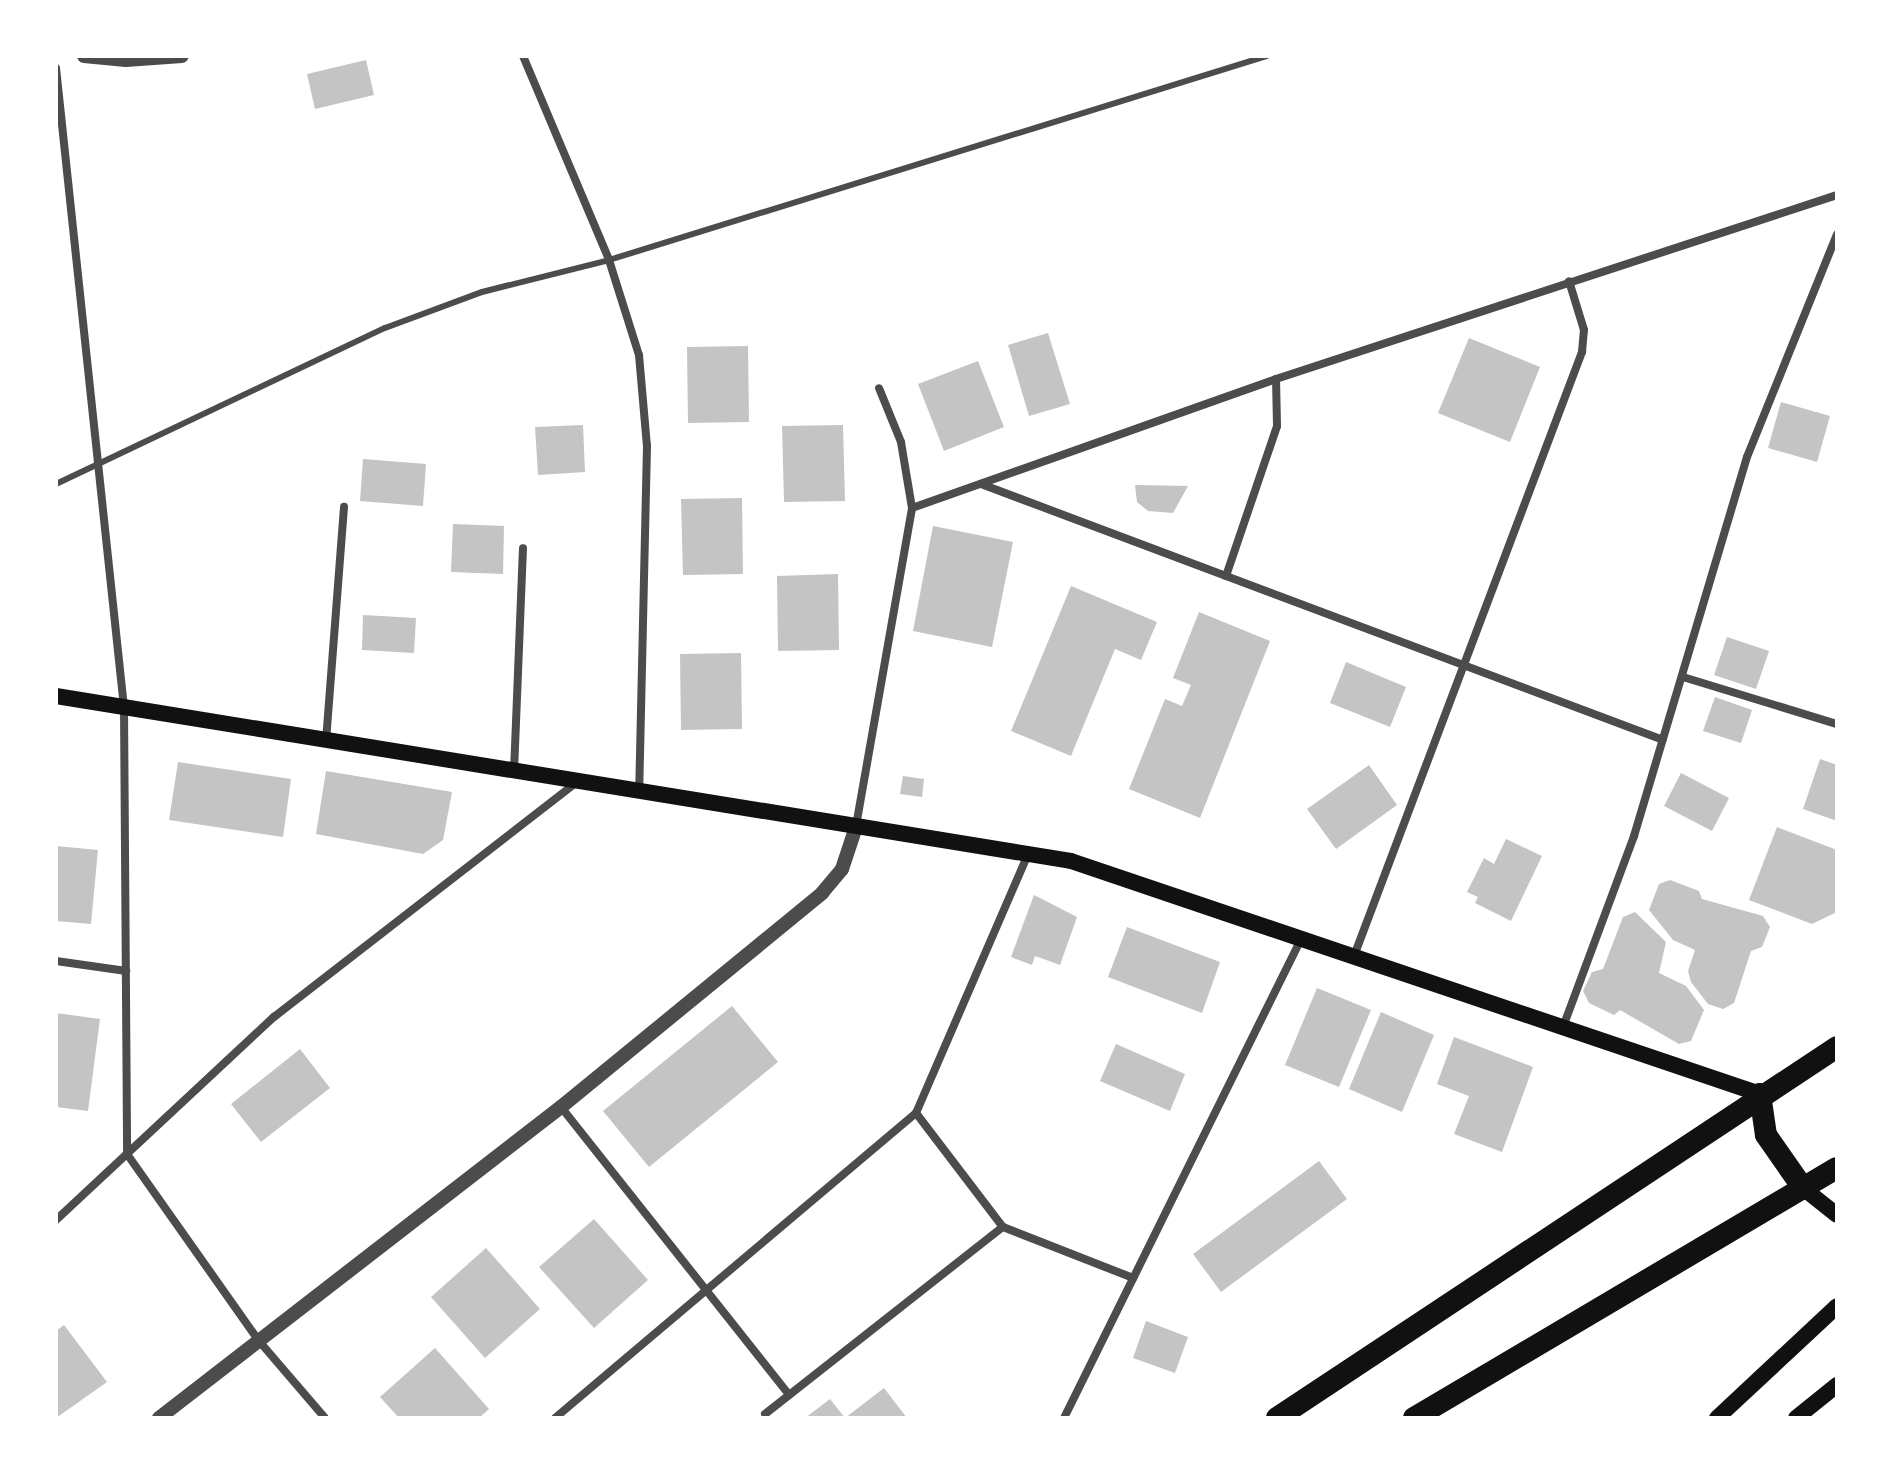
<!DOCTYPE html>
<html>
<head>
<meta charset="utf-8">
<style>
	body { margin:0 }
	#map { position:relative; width:1893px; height:1474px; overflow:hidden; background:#fff; font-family:Jost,sans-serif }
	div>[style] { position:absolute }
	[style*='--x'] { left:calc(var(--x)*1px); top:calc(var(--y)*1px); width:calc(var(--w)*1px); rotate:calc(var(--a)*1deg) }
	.building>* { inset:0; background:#c4c4c4 }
	.service>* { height:6px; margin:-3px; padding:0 3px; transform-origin:3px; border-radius:3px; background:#4c4c4c }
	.minor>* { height:8px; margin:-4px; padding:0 4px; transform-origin:4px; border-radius:4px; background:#4c4c4c }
	.tertiary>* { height:14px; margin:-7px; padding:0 7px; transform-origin:7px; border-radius:7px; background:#4c4c4c }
	.secondary>* { height:16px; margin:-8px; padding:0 8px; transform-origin:8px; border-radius:8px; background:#111 }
	.trunk>* { height:22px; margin:-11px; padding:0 11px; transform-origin:11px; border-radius:11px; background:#111 }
	span { translate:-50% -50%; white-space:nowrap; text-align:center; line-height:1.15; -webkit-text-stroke:8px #fff; paint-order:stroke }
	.frame { position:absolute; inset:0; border:58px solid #fff; pointer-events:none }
</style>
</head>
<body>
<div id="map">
	<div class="building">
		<div style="clip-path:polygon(366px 60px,374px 95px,315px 109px,307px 74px)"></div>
		<div style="clip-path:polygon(1048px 333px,1070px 404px,1029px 416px,1008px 345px)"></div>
		<div style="clip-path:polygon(1469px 338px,1540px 367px,1510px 442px,1438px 413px)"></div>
		<div style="clip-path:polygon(748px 346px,749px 422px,688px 423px,687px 347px)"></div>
		<div style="clip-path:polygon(978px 361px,1004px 427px,944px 451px,918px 384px)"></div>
		<div style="clip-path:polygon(1781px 402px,1830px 416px,1817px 462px,1768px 448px)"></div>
		<div style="clip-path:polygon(583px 425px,585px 472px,538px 475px,535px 427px)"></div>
		<div style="clip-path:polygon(843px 425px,845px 501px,784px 502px,782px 426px)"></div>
		<div style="clip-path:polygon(363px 459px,426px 464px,423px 506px,360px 501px)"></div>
		<div style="clip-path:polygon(1135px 485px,1188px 486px,1173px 513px,1148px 511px,1137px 502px)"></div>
		<div style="clip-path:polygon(742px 498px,743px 574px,683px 575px,681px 499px)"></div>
		<div style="clip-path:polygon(453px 524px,504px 526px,503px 574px,451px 572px)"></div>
		<div style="clip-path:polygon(933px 526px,1013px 542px,992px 647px,913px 631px)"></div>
		<div style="clip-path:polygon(838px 574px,839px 650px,778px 651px,777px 576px)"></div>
		<div style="clip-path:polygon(1071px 586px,1157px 622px,1141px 660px,1115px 649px,1071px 756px,1011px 731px)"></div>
		<div style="clip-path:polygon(1199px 612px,1270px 641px,1200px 818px,1129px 789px,1165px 699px,1182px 706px,1191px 685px,1173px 678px)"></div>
		<div style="clip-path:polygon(363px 615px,416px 618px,414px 653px,362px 650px)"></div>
		<div style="clip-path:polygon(1727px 637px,1769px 651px,1756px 689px,1714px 675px)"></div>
		<div style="clip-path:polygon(741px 653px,742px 729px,681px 730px,680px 654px)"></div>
		<div style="clip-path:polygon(1346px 662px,1406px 687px,1390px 727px,1330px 703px)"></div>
		<div style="clip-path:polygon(1715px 697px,1752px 710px,1741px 743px,1703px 731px)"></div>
		<div style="clip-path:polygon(1820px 759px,1837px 765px,1837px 821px,1803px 809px)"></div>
		<div style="clip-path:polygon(178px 762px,291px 779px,283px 837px,169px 820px)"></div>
		<div style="clip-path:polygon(1369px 765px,1397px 805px,1336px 849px,1307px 809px)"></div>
		<div style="clip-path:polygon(326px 771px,452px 792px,443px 840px,423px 854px,316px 834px)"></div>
		<div style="clip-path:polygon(1681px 773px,1729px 798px,1712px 831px,1664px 806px)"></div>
		<div style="clip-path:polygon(903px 776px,924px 779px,922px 797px,900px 794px)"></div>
		<div style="clip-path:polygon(1777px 827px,1837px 850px,1837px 912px,1812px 924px,1749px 900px)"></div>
		<div style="clip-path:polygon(1506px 839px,1542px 856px,1511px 921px,1475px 903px,1478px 897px,1467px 892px,1484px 858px,1494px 864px)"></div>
		<div style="clip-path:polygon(56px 846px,98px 850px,91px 924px,56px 921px)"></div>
		<div style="clip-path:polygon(1670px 880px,1699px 891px,1702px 899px,1763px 916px,1770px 927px,1762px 947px,1751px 951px,1734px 1003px,1723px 1009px,1708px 1004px,1691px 982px,1688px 971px,1695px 950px,1673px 940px,1649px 910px,1659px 884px)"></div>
		<div style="clip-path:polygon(1034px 895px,1077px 917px,1060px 965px,1035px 956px,1032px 965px,1011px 957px)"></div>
		<div style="clip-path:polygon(1635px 912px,1666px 942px,1659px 973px,1686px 986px,1704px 1010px,1691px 1041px,1679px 1044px,1620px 1010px,1614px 1015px,1589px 1003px,1583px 991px,1592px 972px,1603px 969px,1623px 917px)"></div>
		<div style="clip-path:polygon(1127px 927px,1220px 962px,1202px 1013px,1108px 977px)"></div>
		<div style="clip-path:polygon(1317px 988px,1371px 1010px,1339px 1087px,1285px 1065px)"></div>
		<div style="clip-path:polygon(732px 1006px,778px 1062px,649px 1167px,603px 1111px)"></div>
		<div style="clip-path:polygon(1381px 1012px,1434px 1035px,1402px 1112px,1349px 1089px)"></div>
		<div style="clip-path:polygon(56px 1013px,100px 1019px,88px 1111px,56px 1107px)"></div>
		<div style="clip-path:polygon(1454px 1037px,1533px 1067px,1502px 1152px,1454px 1134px,1469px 1096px,1437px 1084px)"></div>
		<div style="clip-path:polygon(1116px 1044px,1185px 1074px,1170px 1111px,1100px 1081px)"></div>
		<div style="clip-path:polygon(300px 1049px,330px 1088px,261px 1142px,231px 1104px)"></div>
		<div style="clip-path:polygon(1319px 1161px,1347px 1199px,1221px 1292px,1193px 1254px)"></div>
		<div style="clip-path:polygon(594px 1219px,648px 1280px,594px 1328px,539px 1267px)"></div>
		<div style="clip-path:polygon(486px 1248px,540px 1309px,485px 1358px,431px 1297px)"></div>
		<div style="clip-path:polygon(1146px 1321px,1188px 1337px,1175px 1373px,1133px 1358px)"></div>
		<div style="clip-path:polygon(64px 1325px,107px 1382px,56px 1418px,56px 1331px)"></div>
		<div style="clip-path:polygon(435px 1348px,489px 1409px,479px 1418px,399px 1418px,380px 1397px)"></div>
		<div style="clip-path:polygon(884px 1388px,907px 1418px,845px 1418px)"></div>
		<div style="clip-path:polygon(830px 1399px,845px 1418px,805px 1418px)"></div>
	</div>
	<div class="service">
		<div style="--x:56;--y:484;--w:364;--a:-25.4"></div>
		<div style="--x:385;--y:328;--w:103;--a:-20.4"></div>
		<div style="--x:482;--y:292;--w:131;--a:-14.1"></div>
		<div style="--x:609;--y:260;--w:689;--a:-17.23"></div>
	</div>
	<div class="minor">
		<div style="--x:523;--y:56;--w:221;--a:67.1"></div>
		<div style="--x:609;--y:260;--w:100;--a:72.5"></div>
		<div style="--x:639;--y:355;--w:91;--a:85"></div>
		<div style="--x:647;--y:446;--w:347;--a:91.3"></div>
		<div style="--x:56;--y:68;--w:643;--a:83.93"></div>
		<div style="--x:124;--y:707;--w:447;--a:89.6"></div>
		<div style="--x:127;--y:1154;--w:229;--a:54.8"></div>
		<div style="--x:259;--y:1341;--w:101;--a:49.4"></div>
		<div style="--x:981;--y:484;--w:728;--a:20.57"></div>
		<div style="--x:912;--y:508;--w:386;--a:-19.5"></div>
		<div style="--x:1276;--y:379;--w:590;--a:-18.16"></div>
		<div style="--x:1226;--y:576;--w:158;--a:-71.2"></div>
		<div style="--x:1277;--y:426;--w:47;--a:-91.2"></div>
		<div style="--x:1683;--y:677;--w:161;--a:17"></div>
		<div style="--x:326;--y:741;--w:235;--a:-85.6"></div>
		<div style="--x:514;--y:772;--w:224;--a:-87.7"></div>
		<div style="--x:856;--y:826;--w:323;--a:-80"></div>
		<div style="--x:912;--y:508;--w:67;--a:-99.5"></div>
		<div style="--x:901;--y:442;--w:58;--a:-112.2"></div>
		<div style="--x:1354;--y:956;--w:646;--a:-69.32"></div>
		<div style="--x:1582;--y:352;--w:22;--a:-85"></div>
		<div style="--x:1584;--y:330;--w:51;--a:-107"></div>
		<div style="--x:56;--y:961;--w:71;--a:8.1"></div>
		<div style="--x:1563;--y:1027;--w:204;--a:-69.6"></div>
		<div style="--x:1634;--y:836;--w:395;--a:-73.4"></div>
		<div style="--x:1747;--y:457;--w:240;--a:-68"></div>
		<div style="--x:561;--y:1107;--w:367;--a:51.6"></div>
		<div style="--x:916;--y:1113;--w:143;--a:52.7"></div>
		<div style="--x:1003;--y:1227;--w:140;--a:21.4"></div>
		<div style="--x:56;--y:1220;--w:298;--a:-43"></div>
		<div style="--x:274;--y:1017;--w:380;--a:-37.8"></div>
		<div style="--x:765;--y:1414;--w:303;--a:-38.2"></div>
		<div style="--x:555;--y:1418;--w:473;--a:-40.2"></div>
		<div style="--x:916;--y:1113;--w:282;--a:-66.6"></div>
		<div style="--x:1064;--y:1418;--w:534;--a:-63.67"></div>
	</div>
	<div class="tertiary">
		<div style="--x:84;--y:56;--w:42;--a:5.4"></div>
		<div style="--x:126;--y:60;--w:56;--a:-4.1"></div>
		<div style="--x:159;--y:1418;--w:508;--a:-37.73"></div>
		<div style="--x:561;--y:1107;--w:338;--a:-39.3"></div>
		<div style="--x:822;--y:893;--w:31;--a:-50"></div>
		<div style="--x:842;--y:869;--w:44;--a:-71.6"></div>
	</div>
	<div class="secondary">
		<div style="--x:56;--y:696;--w:1028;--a:9.23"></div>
		<div style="--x:1071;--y:861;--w:727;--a:18.68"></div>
		<div style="--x:1803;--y:1188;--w:43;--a:38.5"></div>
		<div style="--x:1717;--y:1418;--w:164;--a:-43"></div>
		<div style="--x:1796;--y:1418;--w:53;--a:-38.8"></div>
	</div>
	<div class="trunk">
		<div style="--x:1760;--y:1094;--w:41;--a:81.7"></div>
		<div style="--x:1766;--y:1135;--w:65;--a:55.1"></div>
		<div style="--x:1277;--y:1418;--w:672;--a:-33.52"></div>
		<div style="--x:1414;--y:1418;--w:491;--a:-30.6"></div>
	</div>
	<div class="frame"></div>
</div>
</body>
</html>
